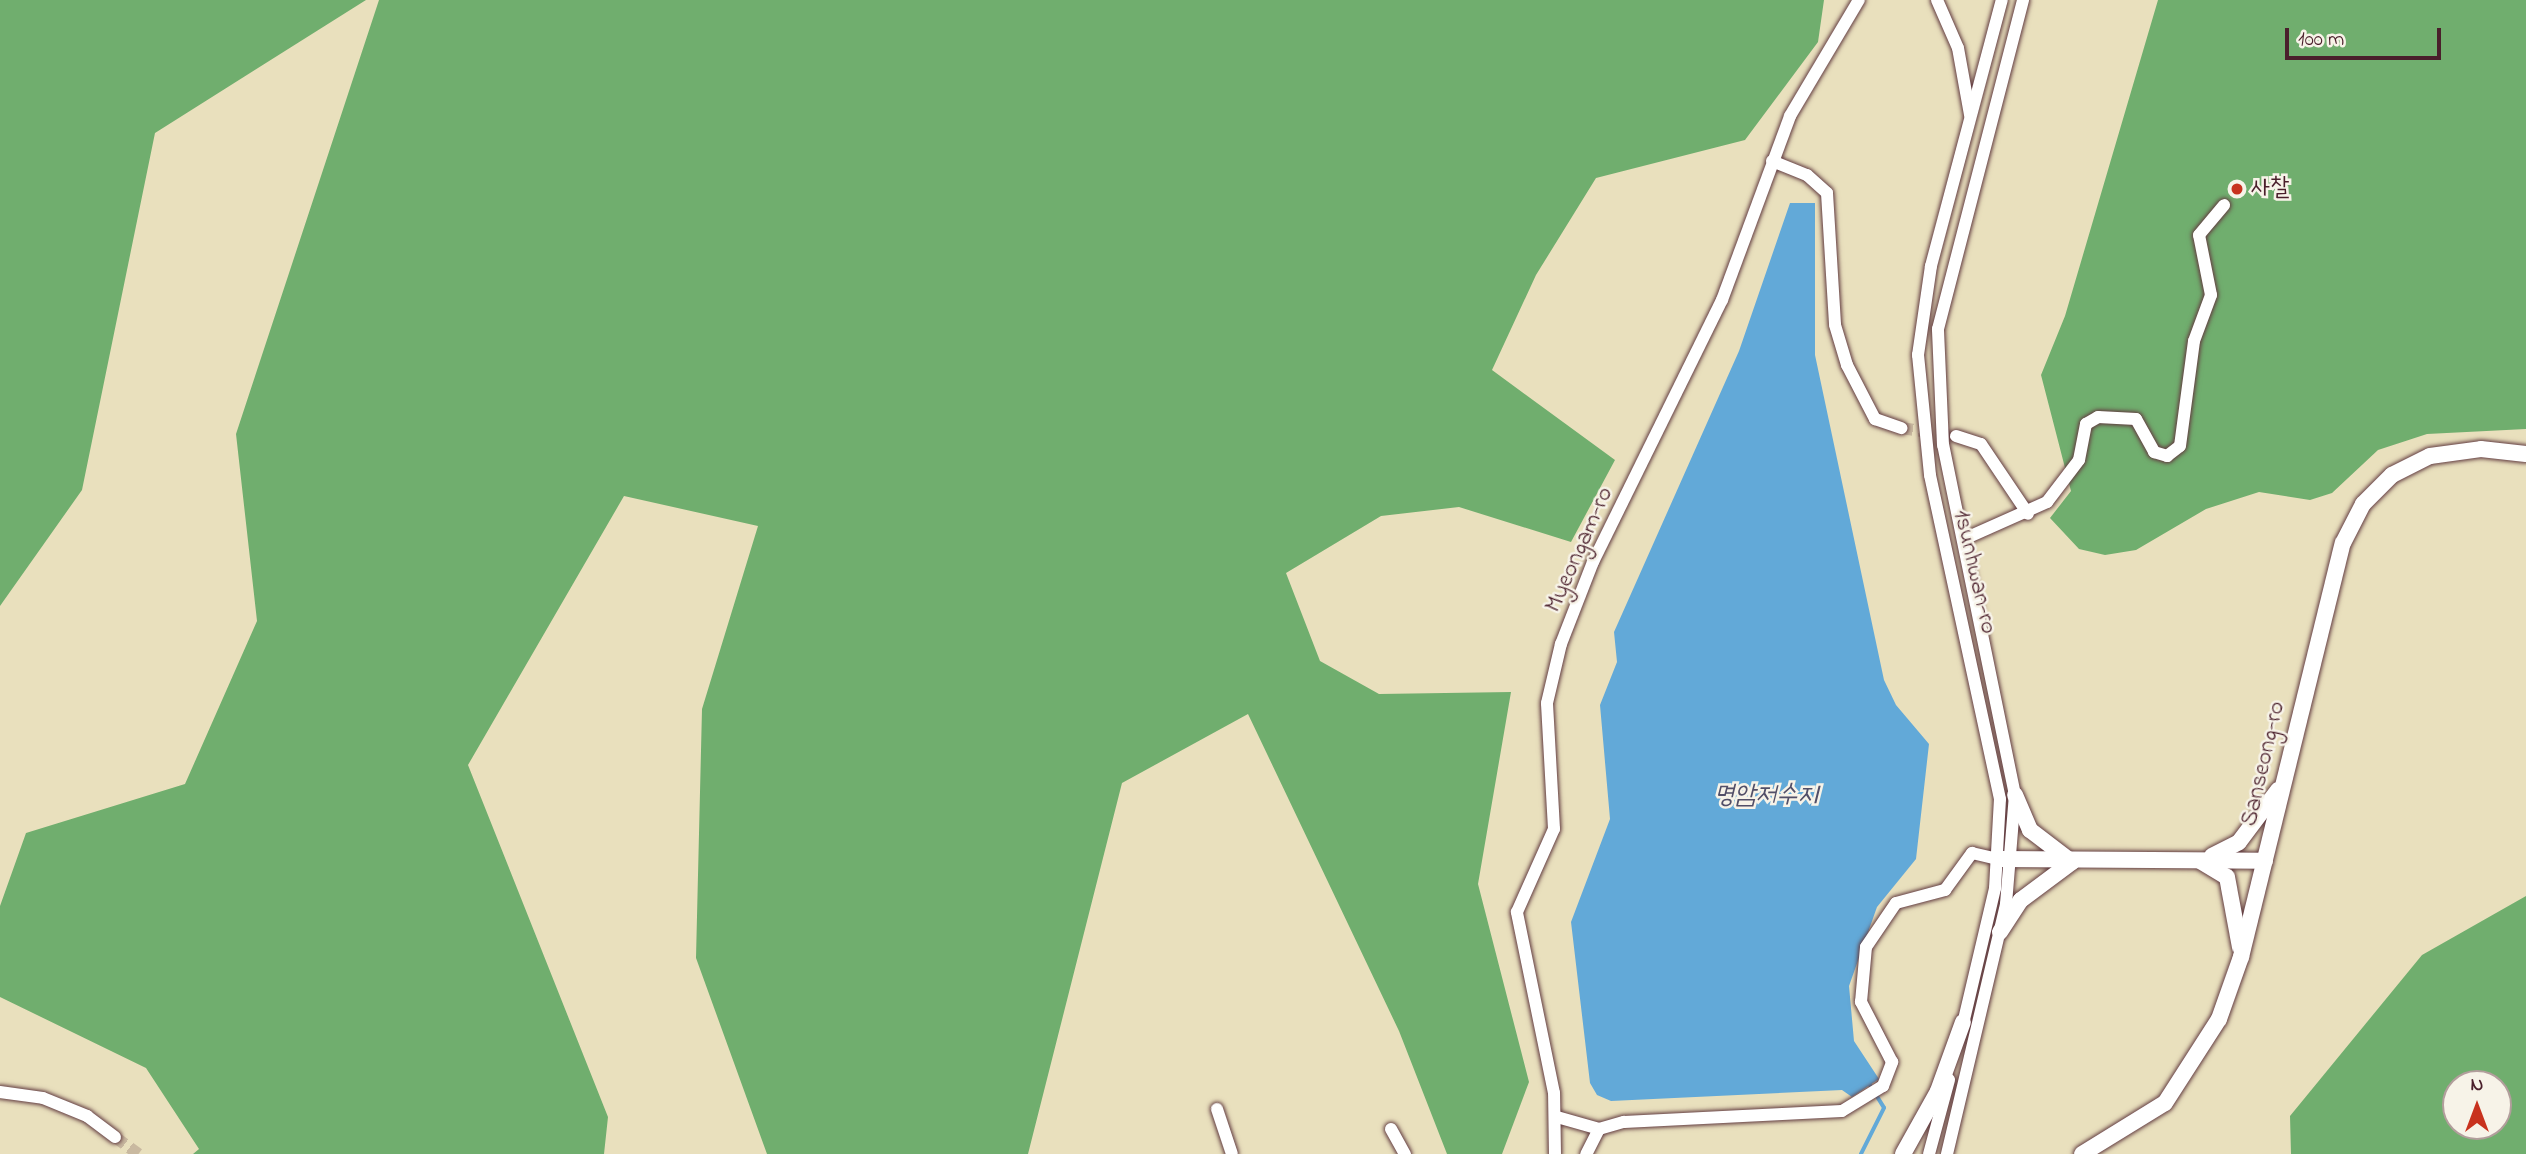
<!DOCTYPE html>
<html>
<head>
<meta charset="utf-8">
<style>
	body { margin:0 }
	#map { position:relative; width:2526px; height:1154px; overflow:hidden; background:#e9e0bd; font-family:"Indie Flower","Poor Story",sans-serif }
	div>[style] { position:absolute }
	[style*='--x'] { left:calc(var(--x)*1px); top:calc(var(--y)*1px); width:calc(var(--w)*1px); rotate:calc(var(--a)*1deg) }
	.forest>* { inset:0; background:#70ae6e }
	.water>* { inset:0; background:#62a9d8 }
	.stream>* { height:3.5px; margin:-1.75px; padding:0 1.75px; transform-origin:1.75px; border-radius:1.75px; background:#62a9d8 }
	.minor-tunnel>* { height:12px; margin-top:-6px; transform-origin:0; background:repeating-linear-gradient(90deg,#c9b9a0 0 12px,transparent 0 18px) }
	.roads { filter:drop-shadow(0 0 2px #623c41) drop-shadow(0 0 2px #623c41) }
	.minor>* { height:12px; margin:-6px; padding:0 6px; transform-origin:6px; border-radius:6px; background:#fff }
	.major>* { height:16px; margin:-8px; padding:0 8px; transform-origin:8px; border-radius:8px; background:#fff }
	.dots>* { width:19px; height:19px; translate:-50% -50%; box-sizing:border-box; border:4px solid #f7f3e8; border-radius:50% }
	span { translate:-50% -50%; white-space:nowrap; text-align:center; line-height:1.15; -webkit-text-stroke:5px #f7f3e8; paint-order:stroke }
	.poi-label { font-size:24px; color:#4a1f2b }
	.left { translate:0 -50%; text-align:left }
	.street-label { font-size:24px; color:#4a1f2b }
	.water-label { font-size:26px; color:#524f68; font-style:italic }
	.north { position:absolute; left:2442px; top:1070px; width:70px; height:70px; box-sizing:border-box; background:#f7f3e8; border:2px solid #b29e9c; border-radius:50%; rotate:0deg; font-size:19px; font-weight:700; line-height:28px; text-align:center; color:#4a1f2b }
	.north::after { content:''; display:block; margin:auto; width:24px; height:32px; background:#c8321e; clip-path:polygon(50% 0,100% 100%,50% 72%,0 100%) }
	.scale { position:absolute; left:2285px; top:28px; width:156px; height:32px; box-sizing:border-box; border:4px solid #4a1f2b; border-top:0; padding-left:9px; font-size:21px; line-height:24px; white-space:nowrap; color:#4a1f2b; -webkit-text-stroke:5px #f7f3e8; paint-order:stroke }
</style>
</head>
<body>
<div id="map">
	<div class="forest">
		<div style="clip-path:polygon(0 0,366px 0,155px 133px,82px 490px,0 606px)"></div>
		<div style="clip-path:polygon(379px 0,1824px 0,1818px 42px,1745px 140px,1596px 178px,1536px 275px,1492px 370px,1615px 460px,1571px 542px,1459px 507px,1381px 516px,1286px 573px,1320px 661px,1379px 694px,1511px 692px,1478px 884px,1529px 1082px,1502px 1154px,1447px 1154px,1399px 1031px,1248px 714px,1122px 783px,1028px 1154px,767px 1154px,696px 958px,702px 709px,758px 526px,624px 496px,468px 765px,608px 1117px,604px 1154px,193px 1154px,199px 1149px,146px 1068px,0 997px,0 906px,26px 833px,185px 784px,257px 621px,236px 434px)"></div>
		<div style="clip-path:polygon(2158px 0,2526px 0,2526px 429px,2427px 434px,2378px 450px,2332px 493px,2310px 500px,2259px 492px,2206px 509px,2136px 550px,2105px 555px,2079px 549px,2050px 518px,2071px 491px,2041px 375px,2065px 316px)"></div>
		<div style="clip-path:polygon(evenodd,2526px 896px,2526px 1154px,2291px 1154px,2290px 1116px,2422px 955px,2526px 896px,2456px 1084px,2498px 1084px,2498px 1126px,2456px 1126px,2456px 1084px)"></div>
	</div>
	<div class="water">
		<div style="clip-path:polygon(1790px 203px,1815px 203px,1815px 355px,1884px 680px,1896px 705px,1929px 744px,1916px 859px,1877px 907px,1849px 986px,1854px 1041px,1879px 1079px,1852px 1097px,1842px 1090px,1611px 1101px,1597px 1095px,1590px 1083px,1571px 922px,1610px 819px,1600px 705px,1617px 662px,1614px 632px,1739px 351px)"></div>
	</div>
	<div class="stream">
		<div style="--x:1861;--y:1154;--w:51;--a:-63.4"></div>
		<div style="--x:1884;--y:1108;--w:32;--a:-122"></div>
	</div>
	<div class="minor-tunnel">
		<div style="--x:1901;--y:428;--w:56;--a:8.3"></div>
		<div style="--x:115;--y:1137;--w:29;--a:36"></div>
	</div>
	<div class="roads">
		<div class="minor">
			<div style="--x:1937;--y:0;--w:52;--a:66.4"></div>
			<div style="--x:1958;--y:48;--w:68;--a:79.8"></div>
			<div style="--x:1772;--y:161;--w:38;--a:22"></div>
			<div style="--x:1807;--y:175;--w:27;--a:42"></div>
			<div style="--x:1827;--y:193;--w:132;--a:86.5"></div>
			<div style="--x:1835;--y:325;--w:42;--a:73.3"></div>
			<div style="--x:1847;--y:365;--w:61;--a:62.6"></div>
			<div style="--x:1875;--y:419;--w:28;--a:19"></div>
			<div style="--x:1956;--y:436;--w:26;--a:18"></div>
			<div style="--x:1981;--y:444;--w:84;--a:56.1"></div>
			<div style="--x:1964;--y:539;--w:91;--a:-24"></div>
			<div style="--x:2047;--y:502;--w:53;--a:-52.7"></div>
			<div style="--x:2079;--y:460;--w:37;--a:-79"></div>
			<div style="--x:2086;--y:424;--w:14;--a:-30"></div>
			<div style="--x:2098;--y:417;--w:38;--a:3"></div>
			<div style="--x:2136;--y:419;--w:38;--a:61"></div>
			<div style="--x:2154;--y:452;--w:14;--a:17"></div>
			<div style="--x:2167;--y:456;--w:16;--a:-38"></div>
			<div style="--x:2180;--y:446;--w:106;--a:-82.4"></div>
			<div style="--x:2194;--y:341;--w:49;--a:-69.7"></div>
			<div style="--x:2211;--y:295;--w:61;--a:-101.3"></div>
			<div style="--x:2199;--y:235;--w:39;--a:-50"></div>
			<div style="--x:1962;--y:1028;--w:144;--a:-76.7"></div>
			<div style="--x:1995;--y:888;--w:89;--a:-86.8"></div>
			<div style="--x:2000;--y:799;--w:331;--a:-102.2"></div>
			<div style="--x:1930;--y:475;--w:121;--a:-95.7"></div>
			<div style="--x:1918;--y:355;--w:90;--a:-81.7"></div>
			<div style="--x:1931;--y:266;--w:275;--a:-75.1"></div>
			<div style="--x:0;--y:1092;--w:43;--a:7.9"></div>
			<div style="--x:43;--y:1098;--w:48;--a:22.2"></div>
			<div style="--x:87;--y:1116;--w:35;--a:37"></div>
			<div style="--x:1217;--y:1109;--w:47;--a:71.6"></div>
			<div style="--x:1557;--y:1117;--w:44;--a:15.9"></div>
			<div style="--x:1599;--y:1129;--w:28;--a:117"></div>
			<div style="--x:1391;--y:1129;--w:29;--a:61"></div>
			<div style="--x:1599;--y:1129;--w:26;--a:-16"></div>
			<div style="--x:1624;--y:1122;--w:218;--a:-2.9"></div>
			<div style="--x:1842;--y:1111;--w:48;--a:-31.4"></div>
			<div style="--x:1883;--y:1086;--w:26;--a:-69"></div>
			<div style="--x:1892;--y:1062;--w:68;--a:-117.3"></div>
			<div style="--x:1861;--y:1002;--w:55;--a:-84.8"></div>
			<div style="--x:1866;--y:947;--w:53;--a:-55.7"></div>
			<div style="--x:1896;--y:903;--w:51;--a:-14.9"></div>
			<div style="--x:1945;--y:890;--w:46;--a:-53.9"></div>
			<div style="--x:1972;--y:853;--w:28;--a:13"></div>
			<div style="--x:1555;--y:1154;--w:61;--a:-90.9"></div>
			<div style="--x:1554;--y:1093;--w:185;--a:-101.6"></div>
			<div style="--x:1517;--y:912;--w:91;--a:-66"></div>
			<div style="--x:1554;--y:829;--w:126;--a:-93.2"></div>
			<div style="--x:1547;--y:703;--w:61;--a:-76.7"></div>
			<div style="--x:1561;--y:644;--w:88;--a:-68.7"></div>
			<div style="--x:1593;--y:562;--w:292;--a:-63.8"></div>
			<div style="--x:1722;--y:300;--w:196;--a:-69.7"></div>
			<div style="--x:1790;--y:116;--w:135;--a:-59.3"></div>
			<div style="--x:1929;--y:1154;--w:77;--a:-74.9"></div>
			<div style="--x:1947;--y:1154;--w:257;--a:-76.7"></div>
			<div style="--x:2006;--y:904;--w:109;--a:-85.3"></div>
			<div style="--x:2015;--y:795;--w:357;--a:-101.6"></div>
			<div style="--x:1943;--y:445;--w:116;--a:-92.5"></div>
			<div style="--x:1938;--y:329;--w:340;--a:-75.5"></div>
		</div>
		<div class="major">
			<div style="--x:2212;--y:856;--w:30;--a:-27"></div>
			<div style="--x:2239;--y:842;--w:65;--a:-53.1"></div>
			<div style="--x:1999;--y:859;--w:266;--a:0.4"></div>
			<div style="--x:2200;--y:861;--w:31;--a:31"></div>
			<div style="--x:2227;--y:877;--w:71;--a:79.5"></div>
			<div style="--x:2000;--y:932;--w:38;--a:-57"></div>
			<div style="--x:2021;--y:900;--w:64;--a:-36.7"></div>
			<div style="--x:2072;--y:862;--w:53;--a:-142.7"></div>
			<div style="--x:2030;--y:830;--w:38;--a:-113"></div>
			<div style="--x:1903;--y:1154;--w:72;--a:-60.9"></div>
			<div style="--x:1938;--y:1091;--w:73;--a:-70.1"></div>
			<div style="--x:2082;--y:1154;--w:97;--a:-31.6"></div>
			<div style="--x:2165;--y:1103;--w:100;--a:-57.3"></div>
			<div style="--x:2219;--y:1019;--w:66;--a:-70.5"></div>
			<div style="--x:2241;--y:957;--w:426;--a:-76.2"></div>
			<div style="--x:2343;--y:543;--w:44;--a:-62.9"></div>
			<div style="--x:2363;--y:504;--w:41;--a:-45"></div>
			<div style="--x:2392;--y:475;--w:42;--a:-26.6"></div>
			<div style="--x:2430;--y:456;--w:51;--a:-7.8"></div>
			<div style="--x:2481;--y:449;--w:45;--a:6.3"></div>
		</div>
	</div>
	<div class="dots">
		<div style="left:2237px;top:189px;background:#c8321e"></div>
	</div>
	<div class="poi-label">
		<span class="left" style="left:2251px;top:189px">사찰</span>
	</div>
	<div class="street-label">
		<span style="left:1580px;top:550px;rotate:-66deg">Myeongam-ro</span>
		<span style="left:1974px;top:572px;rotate:77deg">1sunhwan-ro</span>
		<span style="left:2264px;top:764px;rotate:-77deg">Sanseong-ro</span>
	</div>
	<div class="water-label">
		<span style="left:1766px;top:797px">명암저수지</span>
	</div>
	<div class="north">N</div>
	<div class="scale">100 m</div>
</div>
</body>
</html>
